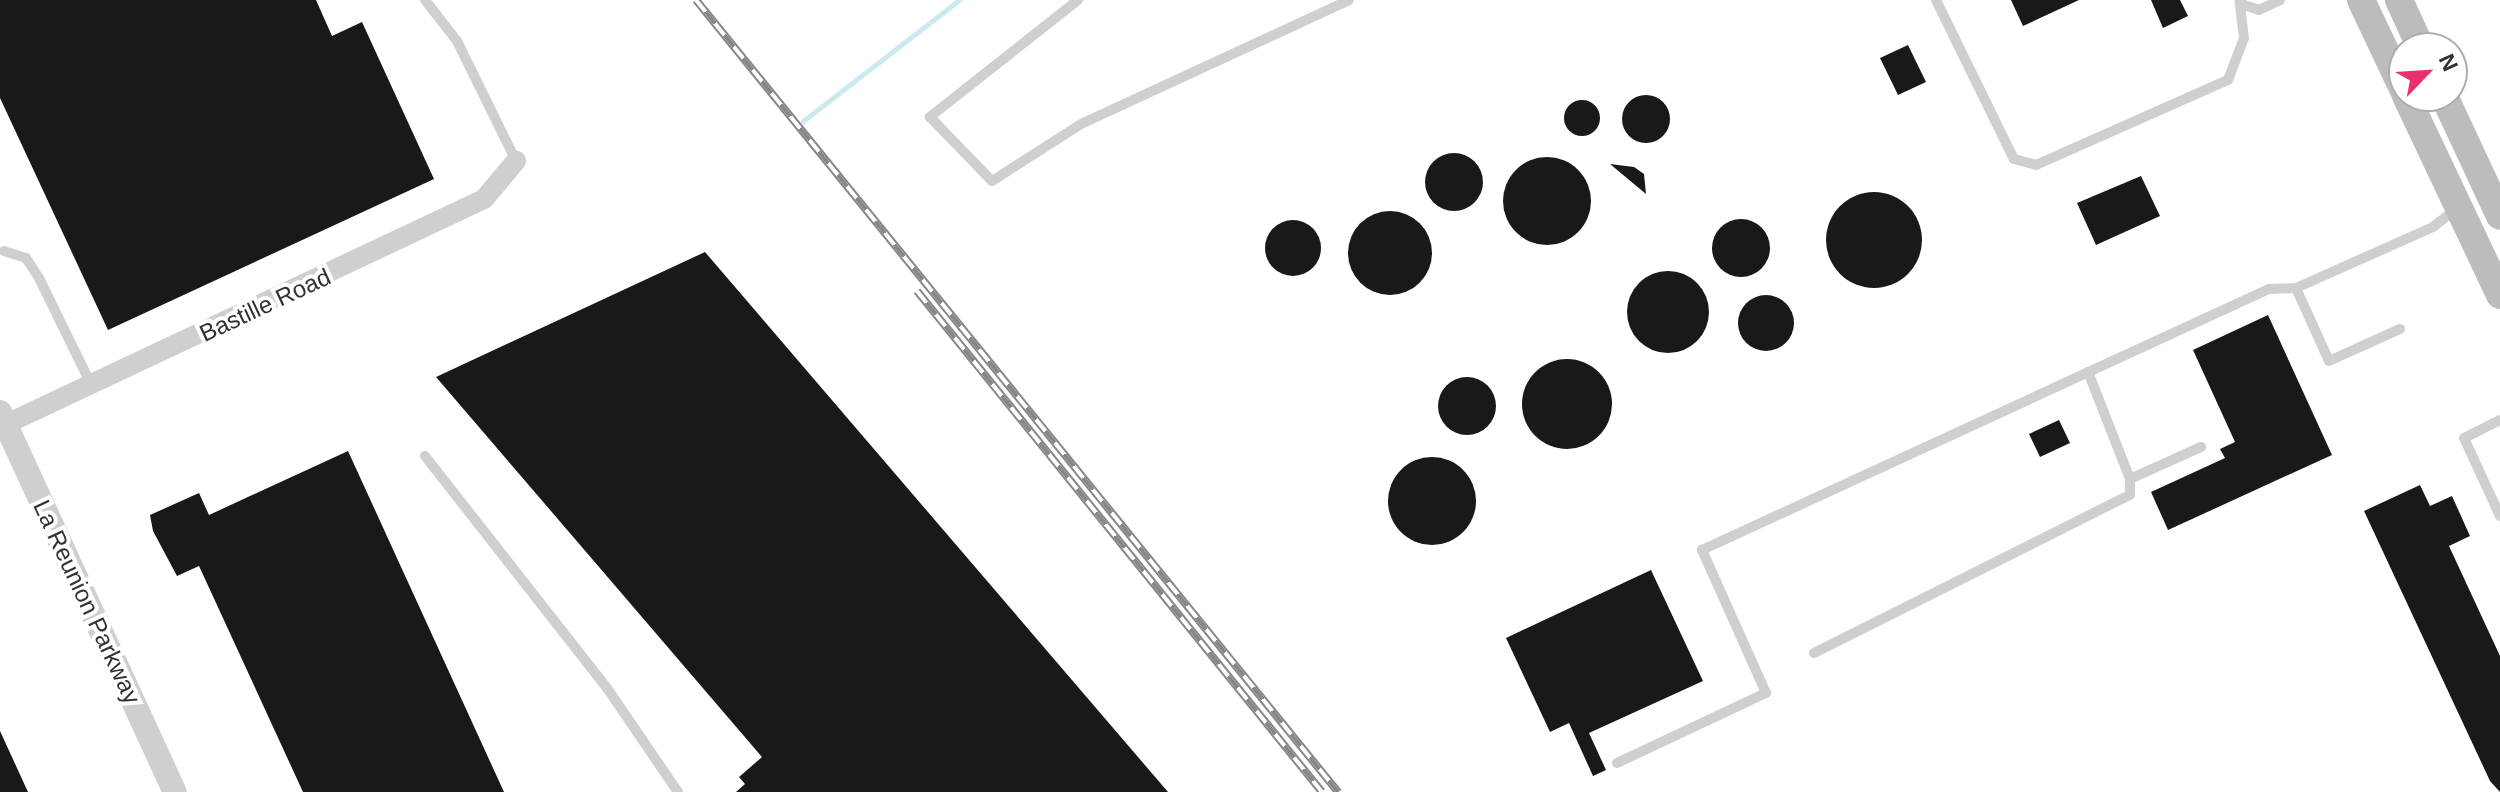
<!DOCTYPE html>
<html>
<head>
<meta charset="utf-8">
<style>
	body { margin:0 }
	#map { position:relative; width:2500px; height:792px; overflow:hidden; background:#fff; font-family:Arial,sans-serif }
	div>[style] { position:absolute }
	[style*='--x'] { left:calc(var(--x)*1px); top:calc(var(--y)*1px); width:calc(var(--w)*1px); rotate:calc(var(--a)*1deg) }
	.stream>* { height:5px; margin:-2.5px; padding:0 2.5px; transform-origin:2.5px; border-radius:2.5px; background:#cbeaef }
	.building>* { inset:0; background:#191919 }
	.round { border-radius:50% }
	.service>* { height:10px; margin:-5px; padding:0 5px; transform-origin:5px; border-radius:5px; background:#cfcfcf }
	.minor>* { height:20px; margin:-10px; padding:0 10px; transform-origin:10px; border-radius:10px; background:#cfcfcf }
	.tertiary>* { height:24px; margin:-12px; padding:0 12px; transform-origin:12px; border-radius:12px; background:#cfcfcf }
	.secondary>* { height:28px; margin:-14px; padding:0 14px; transform-origin:14px; border-radius:14px; background:#bcbcbc }
	.rail>* { height:8px; margin-top:-4px; transform-origin:0; background:repeating-linear-gradient(90deg,#fff 0 15px,#878787 0 30px); box-sizing:border-box; border-block:2px solid #878787 }
	span { translate:-50% -50%; white-space:nowrap; text-align:center; line-height:1.15; -webkit-text-stroke:8px #fff; paint-order:stroke }
	.street-label { font-size:24px; color:#323232 }
	.north { position:absolute; left:2388px; top:32px; width:80px; height:80px; box-sizing:border-box; background:#fff; border:2px solid #adadad; border-radius:50%; rotate:65deg; font-size:22px; font-weight:700; line-height:32px; text-align:center; color:#323232 }
	.north::after { content:''; display:block; margin:auto; width:28px; height:36px; background:#ed2f70; clip-path:polygon(50% 0,100% 100%,50% 72%,0 100%) }
</style>
</head>
<body>
<div id="map">
	<div class="stream">
		<div style="--x:803;--y:121;--w:197;--a:-37.8"></div>
	</div>
	<div class="building">
		<div style="clip-path:polygon(0 0,316px 0,332px 36px,362px 22px,434px 179px,108px 330px,0 98px)"></div>
		<div style="clip-path:polygon(2011px 0,2079px 0,2023px 26px)"></div>
		<div style="clip-path:polygon(2151px 0,2180px 0,2188px 16px,2163px 28px)"></div>
		<div style="clip-path:polygon(1908px 45px,1926px 82px,1898px 95px,1880px 58px)"></div>
		<div class="round" style="left:1622px;top:95px;width:48px;height:48px"></div>
		<div class="round" style="left:1564px;top:100px;width:36px;height:36px"></div>
		<div class="round" style="left:1425px;top:153px;width:58px;height:58px"></div>
		<div class="round" style="left:1503px;top:157px;width:88px;height:88px"></div>
		<div style="clip-path:polygon(1610px 164px,1634px 167px,1644px 174px,1646px 194px)"></div>
		<div style="clip-path:polygon(2141px 176px,2160px 216px,2096px 245px,2077px 203px)"></div>
		<div class="round" style="left:1826px;top:192px;width:96px;height:96px"></div>
		<div class="round" style="left:1348px;top:211px;width:84px;height:84px"></div>
		<div class="round" style="left:1712px;top:219px;width:58px;height:58px"></div>
		<div class="round" style="left:1265px;top:220px;width:56px;height:56px"></div>
		<div style="clip-path:polygon(705px 252px,1168px 792px,736px 792px,745px 784px,739px 777px,762px 757px,436px 377px)"></div>
		<div class="round" style="left:1627px;top:271px;width:82px;height:82px"></div>
		<div class="round" style="left:1738px;top:295px;width:56px;height:56px"></div>
		<div style="clip-path:polygon(2268px 315px,2332px 455px,2168px 530px,2151px 492px,2225px 458px,2220px 449px,2235px 442px,2193px 350px)"></div>
		<div class="round" style="left:1522px;top:359px;width:90px;height:90px"></div>
		<div class="round" style="left:1438px;top:377px;width:58px;height:58px"></div>
		<div style="clip-path:polygon(2059px 420px,2070px 443px,2040px 457px,2029px 434px)"></div>
		<div style="clip-path:polygon(348px 451px,504px 792px,303px 792px,199px 566px,177px 576px,153px 531px,150px 515px,199px 493px,209px 515px)"></div>
		<div class="round" style="left:1388px;top:457px;width:88px;height:88px"></div>
		<div style="clip-path:polygon(2420px 485px,2430px 506px,2452px 496px,2470px 536px,2449px 546px,2500px 656px,2500px 792px,2490px 781px,2364px 511px)"></div>
		<div style="clip-path:polygon(1651px 570px,1703px 681px,1589px 733px,1606px 770px,1593px 776px,1569px 723px,1550px 732px,1506px 638px)"></div>
		<div style="clip-path:polygon(0 731px,28px 792px,0 792px)"></div>
	</div>
	<div class="service">
		<div style="--x:425;--y:0;--w:52;--a:52"></div>
		<div style="--x:457;--y:41;--w:134;--a:63.8"></div>
		<div style="--x:1078;--y:0;--w:189;--a:141.7"></div>
		<div style="--x:930;--y:117;--w:89;--a:45.9"></div>
		<div style="--x:992;--y:181;--w:106;--a:-32.6"></div>
		<div style="--x:1081;--y:124;--w:295;--a:-24.8"></div>
		<div style="--x:1936;--y:0;--w:177;--a:63.9"></div>
		<div style="--x:2014;--y:159;--w:23;--a:15"></div>
		<div style="--x:2036;--y:165;--w:210;--a:-23.9"></div>
		<div style="--x:2228;--y:80;--w:45;--a:-69.1"></div>
		<div style="--x:2244;--y:38;--w:38;--a:-97"></div>
		<div style="--x:2242;--y:0;--w:4;--a:104"></div>
		<div style="--x:2241;--y:4;--w:19;--a:18"></div>
		<div style="--x:2259;--y:10;--w:23;--a:-25"></div>
		<div style="--x:4;--y:251;--w:23;--a:18"></div>
		<div style="--x:26;--y:258;--w:24;--a:57"></div>
		<div style="--x:39;--y:278;--w:118;--a:63.9"></div>
		<div style="--x:2296;--y:288;--w:80;--a:65.7"></div>
		<div style="--x:2329;--y:361;--w:78;--a:-24.3"></div>
		<div style="--x:2500;--y:420;--w:40;--a:153.4"></div>
		<div style="--x:2464;--y:438;--w:86;--a:65.2"></div>
		<div style="--x:425;--y:456;--w:295;--a:51.9"></div>
		<div style="--x:607;--y:688;--w:126;--a:55.7"></div>
		<div style="--x:2130;--y:479;--w:78;--a:-24.3"></div>
		<div style="--x:1814;--y:653;--w:353;--a:-26.6"></div>
		<div style="--x:2130;--y:495;--w:16;--a:-90"></div>
		<div style="--x:2130;--y:479;--w:115;--a:-111.4"></div>
		<div style="--x:1617;--y:763;--w:165;--a:-25.2"></div>
		<div style="--x:1766;--y:693;--w:157;--a:-114.1"></div>
		<div style="--x:1702;--y:550;--w:624;--a:-24.72"></div>
		<div style="--x:2269;--y:289;--w:27;--a:-2"></div>
		<div style="--x:2296;--y:288;--w:150;--a:-24"></div>
		<div style="--x:2433;--y:227;--w:31;--a:-38"></div>
	</div>
	<div class="minor">
		<div style="--x:0;--y:427;--w:535;--a:-25.22"></div>
		<div style="--x:484;--y:199;--w:50;--a:-49.9"></div>
	</div>
	<div class="tertiary">
		<div style="--x:0;--y:412;--w:418;--a:65.3"></div>
	</div>
	<div class="secondary">
		<div style="--x:2361;--y:0;--w:101;--a:64.7"></div>
		<div style="--x:2399;--y:0;--w:53;--a:65.4"></div>
		<div style="--x:2406;--y:96;--w:220;--a:64.7"></div>
		<div style="--x:2444;--y:96;--w:132;--a:65"></div>
	</div>
	<div class="rail">
		<div style="--x:696;--y:0;--w:1020;--a:50.97"></div>
		<div style="--x:917;--y:291;--w:644;--a:51.05"></div>
	</div>
	<div class="street-label">
		<span style="left:265px;top:305px;rotate:-25deg">Bastille Road</span>
		<span style="left:87px;top:602px;rotate:65deg">La Reunion Parkway</span>
	</div>
	<div class="north">N</div>
</div>
</body>
</html>
